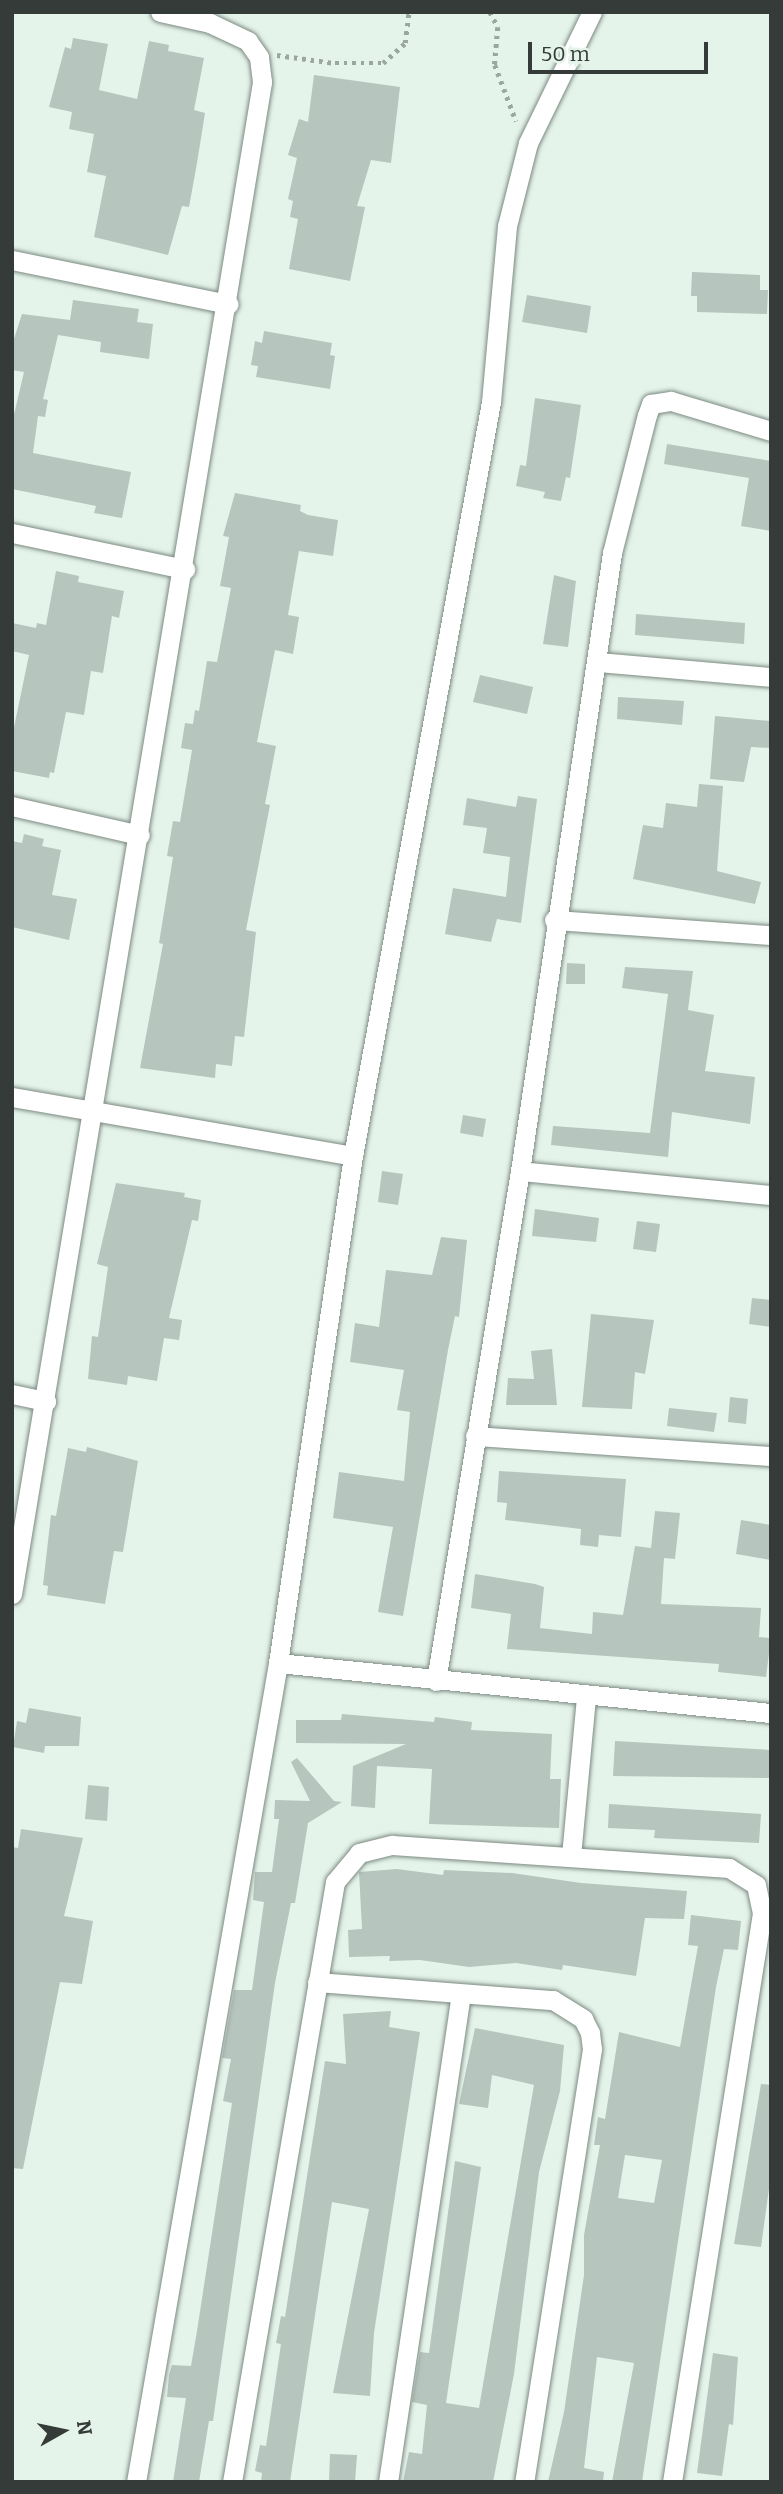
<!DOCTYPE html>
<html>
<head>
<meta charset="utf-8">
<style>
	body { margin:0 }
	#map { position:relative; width:783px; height:2494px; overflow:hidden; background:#e5f4eb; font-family:Bitter,serif }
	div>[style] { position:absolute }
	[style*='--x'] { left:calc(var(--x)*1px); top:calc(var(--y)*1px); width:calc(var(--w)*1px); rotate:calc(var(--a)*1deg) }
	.building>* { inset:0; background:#b6c5bd }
	.path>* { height:4.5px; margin-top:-2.25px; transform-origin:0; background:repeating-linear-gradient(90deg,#9ba6a0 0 3.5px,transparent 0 8.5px) }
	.roads { filter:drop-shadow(0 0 2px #7c8a82) drop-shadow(0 0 2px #7c8a82) }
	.minor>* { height:19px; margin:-9.5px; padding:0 9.5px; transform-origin:9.5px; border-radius:9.5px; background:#fff }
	span { translate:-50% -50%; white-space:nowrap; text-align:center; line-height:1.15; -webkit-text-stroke:5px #e5f4eb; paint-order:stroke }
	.frame { position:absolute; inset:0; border:14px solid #353b38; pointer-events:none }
	.north { position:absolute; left:28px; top:2396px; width:70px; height:70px; -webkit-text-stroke:5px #e5f4eb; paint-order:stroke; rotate:81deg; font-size:19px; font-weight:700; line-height:28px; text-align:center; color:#353b38 }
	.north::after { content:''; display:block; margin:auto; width:24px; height:32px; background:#353b38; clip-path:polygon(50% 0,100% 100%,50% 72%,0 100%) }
	.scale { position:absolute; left:528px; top:42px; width:180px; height:32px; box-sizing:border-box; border:4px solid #353b38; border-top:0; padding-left:9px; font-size:21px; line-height:24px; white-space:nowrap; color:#353b38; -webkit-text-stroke:5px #e5f4eb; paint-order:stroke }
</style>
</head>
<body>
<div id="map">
	<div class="building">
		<div style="clip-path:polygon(73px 38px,108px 44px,99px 90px,137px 99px,149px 41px,169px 45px,168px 51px,204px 58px,194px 110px,205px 113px,197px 163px,189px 207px,182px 206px,168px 255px,94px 237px,106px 176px,87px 172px,94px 134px,69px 129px,72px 112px,49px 107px,65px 47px,71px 49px)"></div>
		<div style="clip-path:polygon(314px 75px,400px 87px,391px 163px,371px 160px,357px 206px,365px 207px,350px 281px,289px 269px,298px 219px,290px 217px,293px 201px,288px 199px,297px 158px,288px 155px,299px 119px,308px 122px)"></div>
		<div style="clip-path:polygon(692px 272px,760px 275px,760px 290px,768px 290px,767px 314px,697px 312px,697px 296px,691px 296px)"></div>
		<div style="clip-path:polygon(527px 295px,591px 306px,587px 333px,522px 322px)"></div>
		<div style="clip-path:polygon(73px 300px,139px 309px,137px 322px,153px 324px,149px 359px,100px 352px,101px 342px,58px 335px,43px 399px,48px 400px,45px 417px,38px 416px,33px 453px,131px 472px,122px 518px,94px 513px,96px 506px,12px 489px,12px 423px,24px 372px,12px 370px,12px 345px,22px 314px,70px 320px)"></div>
		<div style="clip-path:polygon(264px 331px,332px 343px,330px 355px,335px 356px,330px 389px,256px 377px,258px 366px,251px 365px,255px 341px,262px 343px)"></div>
		<div style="clip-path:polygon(535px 398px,581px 405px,570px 478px,566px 477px,561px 501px,543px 498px,545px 492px,516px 486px,520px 465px,526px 466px)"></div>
		<div style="clip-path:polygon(667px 444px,771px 461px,771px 531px,741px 526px,749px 478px,664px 464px)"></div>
		<div style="clip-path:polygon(235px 493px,301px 505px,300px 511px,308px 515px,338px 520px,333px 556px,299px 551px,288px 615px,299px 617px,293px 654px,275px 650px,257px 742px,276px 746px,265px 804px,270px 805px,246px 930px,256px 932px,244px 1037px,235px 1036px,232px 1066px,216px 1064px,215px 1078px,140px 1068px,163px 944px,159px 943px,173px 857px,167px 856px,173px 821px,180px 822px,192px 750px,181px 748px,185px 723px,193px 724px,195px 710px,199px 711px,207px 661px,217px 662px,231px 588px,220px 586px,229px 537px,223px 536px)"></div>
		<div style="clip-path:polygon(56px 571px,79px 576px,78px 582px,124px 591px,119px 618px,112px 616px,103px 673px,91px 671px,84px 715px,66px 712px,54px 773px,50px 772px,49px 778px,12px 771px,12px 737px,29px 655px,12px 651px,12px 623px,36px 628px,37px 623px,46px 625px)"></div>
		<div style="clip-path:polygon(554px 575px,576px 581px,568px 647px,543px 644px)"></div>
		<div style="clip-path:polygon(636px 614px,745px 623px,744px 644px,635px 635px)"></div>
		<div style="clip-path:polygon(480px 675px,533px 687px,527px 714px,473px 702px)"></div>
		<div style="clip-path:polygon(618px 697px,684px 701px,682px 725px,617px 719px)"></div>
		<div style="clip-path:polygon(715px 716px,771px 721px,771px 748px,751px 747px,744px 782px,710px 779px)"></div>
		<div style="clip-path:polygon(699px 784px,723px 786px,717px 871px,761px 882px,755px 904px,633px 879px,643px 825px,663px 828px,666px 803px,697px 807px)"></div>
		<div style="clip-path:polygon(518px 796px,537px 799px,521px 923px,497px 919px,491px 942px,445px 934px,453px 888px,506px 897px,510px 857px,483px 853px,487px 828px,463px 825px,467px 798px,516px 807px)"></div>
		<div style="clip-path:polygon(24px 834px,44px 839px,42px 846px,61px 850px,52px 895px,77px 899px,69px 940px,12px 927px,12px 841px,22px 843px)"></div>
		<div style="clip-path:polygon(567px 963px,585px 964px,585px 984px,566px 984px)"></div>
		<div style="clip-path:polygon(625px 967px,693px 971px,688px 1010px,714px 1015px,705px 1071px,755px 1077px,750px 1124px,672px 1112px,668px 1157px,551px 1145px,553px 1126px,650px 1133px,668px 994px,622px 988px)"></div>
		<div style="clip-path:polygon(463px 1115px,486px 1119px,483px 1137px,460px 1133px)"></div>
		<div style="clip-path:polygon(382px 1171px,403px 1174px,398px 1205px,378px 1202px)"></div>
		<div style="clip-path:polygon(116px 1183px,185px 1193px,184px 1197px,201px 1200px,198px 1221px,192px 1220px,169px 1318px,182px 1320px,179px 1340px,164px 1338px,157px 1381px,128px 1376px,127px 1385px,88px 1379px,92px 1336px,98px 1337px,108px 1267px,97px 1264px)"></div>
		<div style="clip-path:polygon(535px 1209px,599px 1218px,596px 1242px,532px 1236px)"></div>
		<div style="clip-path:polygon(637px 1221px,660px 1224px,656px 1252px,633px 1249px)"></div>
		<div style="clip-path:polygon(441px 1237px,467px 1240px,459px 1317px,455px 1316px,448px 1350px,403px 1616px,378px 1612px,393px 1527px,333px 1518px,339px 1472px,404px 1481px,410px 1412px,397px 1410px,404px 1370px,350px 1362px,355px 1323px,379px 1327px,386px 1270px,432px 1275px)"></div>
		<div style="clip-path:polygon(752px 1298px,771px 1300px,771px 1327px,749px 1324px)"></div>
		<div style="clip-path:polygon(591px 1314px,654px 1320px,645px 1374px,635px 1372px,632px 1409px,582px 1407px)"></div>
		<div style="clip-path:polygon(552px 1349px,557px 1405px,506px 1405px,508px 1378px,534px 1379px,531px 1351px)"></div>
		<div style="clip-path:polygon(730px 1397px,748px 1399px,746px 1424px,728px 1422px)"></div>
		<div style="clip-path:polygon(669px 1408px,717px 1413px,714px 1432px,667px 1426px)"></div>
		<div style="clip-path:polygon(87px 1447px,138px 1461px,123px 1552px,114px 1551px,105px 1604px,47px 1595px,48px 1586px,43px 1585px,51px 1515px,56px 1516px,68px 1448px,86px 1452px)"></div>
		<div style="clip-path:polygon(499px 1471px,626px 1479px,621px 1537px,599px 1535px,598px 1547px,580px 1545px,581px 1529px,505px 1520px,507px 1503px,497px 1502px)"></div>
		<div style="clip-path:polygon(655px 1511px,680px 1513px,675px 1559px,664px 1558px,661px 1604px,761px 1608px,759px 1637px,771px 1638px,766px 1677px,718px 1672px,719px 1664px,507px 1649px,511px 1614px,471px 1608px,475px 1574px,535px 1584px,544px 1587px,540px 1628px,592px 1634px,593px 1612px,623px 1615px,635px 1546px,651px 1548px)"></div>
		<div style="clip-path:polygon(741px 1520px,771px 1525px,771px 1560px,736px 1554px)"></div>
		<div style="clip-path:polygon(29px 1708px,81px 1717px,79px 1746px,45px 1746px,44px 1753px,13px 1747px,17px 1721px,26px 1723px)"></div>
		<div style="clip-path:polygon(342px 1714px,434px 1722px,435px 1717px,472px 1722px,471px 1730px,552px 1734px,550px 1779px,561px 1779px,559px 1828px,429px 1824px,432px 1769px,377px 1766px,375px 1808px,351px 1806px,353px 1766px,406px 1744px,296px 1743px,296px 1720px,341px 1720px)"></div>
		<div style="clip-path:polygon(615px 1741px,771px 1750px,770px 1778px,613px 1776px)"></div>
		<div style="clip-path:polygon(297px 1758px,334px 1801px,342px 1802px,308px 1823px,295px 1903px,291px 1903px,275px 1983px,213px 2421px,209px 2421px,199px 2482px,173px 2482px,186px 2398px,167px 2397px,169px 2375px,172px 2365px,191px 2366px,197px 2331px,232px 2103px,223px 2101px,231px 2059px,222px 2058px,234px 1990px,252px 1990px,264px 1902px,253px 1900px,255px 1872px,272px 1872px,279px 1819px,274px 1819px,275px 1800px,310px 1801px,291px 1762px)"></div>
		<div style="clip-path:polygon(88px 1785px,109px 1787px,107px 1821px,85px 1819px)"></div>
		<div style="clip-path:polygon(609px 1804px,761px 1814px,759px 1843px,654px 1838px,655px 1830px,608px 1828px)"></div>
		<div style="clip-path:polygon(21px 1829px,83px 1838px,64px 1916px,93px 1921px,82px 1984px,60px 1982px,23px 2169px,12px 2168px,12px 1847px,18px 1848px)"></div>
		<div style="clip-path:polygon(397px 1869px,443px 1875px,444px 1870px,512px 1873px,581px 1883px,687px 1891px,684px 1919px,645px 1918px,636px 1976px,563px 1965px,562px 1970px,516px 1963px,469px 1967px,420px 1960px,389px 1961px,390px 1956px,349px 1957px,348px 1930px,362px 1929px,359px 1872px)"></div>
		<div style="clip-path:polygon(evenodd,691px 1915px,741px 1921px,738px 1950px,724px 1949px,716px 1987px,642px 2482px,612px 2482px,634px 2363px,597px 2357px,584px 2468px,604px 2472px,603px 2482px,548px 2482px,564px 2412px,584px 2275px,584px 2235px,600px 2145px,594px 2145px,598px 2117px,605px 2119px,619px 2032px,680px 2047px,698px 1946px,688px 1945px,691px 1915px,625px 2155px,662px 2160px,654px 2203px,618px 2198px,625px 2155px)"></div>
		<div style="clip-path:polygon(391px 2011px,389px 2027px,420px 2032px,374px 2333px,370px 2396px,333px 2393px,369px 2209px,332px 2202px,290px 2482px,261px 2482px,262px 2473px,255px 2471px,260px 2445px,266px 2446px,281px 2344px,276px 2343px,281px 2316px,285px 2317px,325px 2061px,346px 2064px,343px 2014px)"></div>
		<div style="clip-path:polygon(475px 2028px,564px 2045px,560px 2091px,539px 2172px,514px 2374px,493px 2482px,403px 2482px,409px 2452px,422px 2454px,427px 2405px,412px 2402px,420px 2352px,429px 2353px,455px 2161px,481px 2167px,446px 2403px,479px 2408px,531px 2102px,534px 2085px,492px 2075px,488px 2108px,459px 2104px)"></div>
		<div style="clip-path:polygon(761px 2084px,771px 2085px,771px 2174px,761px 2247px,734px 2244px)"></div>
		<div style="clip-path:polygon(713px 2353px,738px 2357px,733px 2425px,729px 2424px,722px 2476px,697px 2473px)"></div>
		<div style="clip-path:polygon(330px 2454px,357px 2455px,355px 2482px,329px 2482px)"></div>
	</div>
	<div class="path">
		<div style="--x:490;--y:12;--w:17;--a:62"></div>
		<div style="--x:498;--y:27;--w:38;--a:95"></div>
		<div style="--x:495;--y:65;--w:60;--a:69.4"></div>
		<div style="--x:277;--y:55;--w:59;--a:7.9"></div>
		<div style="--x:335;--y:63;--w:48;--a:0"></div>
		<div style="--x:383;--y:63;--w:30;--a:-42"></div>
		<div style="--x:405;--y:43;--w:31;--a:-83"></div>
	</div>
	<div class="roads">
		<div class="minor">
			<div style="--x:12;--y:260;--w:221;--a:11.5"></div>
			<div style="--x:12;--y:533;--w:177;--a:11.8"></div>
			<div style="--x:599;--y:662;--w:173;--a:5"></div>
			<div style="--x:12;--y:806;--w:131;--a:12.8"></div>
			<div style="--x:554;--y:920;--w:218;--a:4"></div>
			<div style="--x:12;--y:1097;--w:346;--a:9.8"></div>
			<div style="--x:520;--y:1171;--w:252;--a:5.5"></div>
			<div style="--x:12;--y:1394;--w:35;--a:12"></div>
			<div style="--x:475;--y:1436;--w:297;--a:3.9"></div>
			<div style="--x:12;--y:1594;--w:1533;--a:-80.61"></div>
			<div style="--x:262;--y:82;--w:25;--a:-97"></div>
			<div style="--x:259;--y:57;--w:19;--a:-125"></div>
			<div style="--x:248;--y:41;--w:42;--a:-154.7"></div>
			<div style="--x:210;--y:23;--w:51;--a:-167.6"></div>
			<div style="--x:278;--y:1663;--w:496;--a:5.8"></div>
			<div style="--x:436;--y:1681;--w:517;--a:-80.65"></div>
			<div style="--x:520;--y:1171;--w:625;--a:-81.53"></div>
			<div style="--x:612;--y:553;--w:142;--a:-75.8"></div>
			<div style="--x:647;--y:415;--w:12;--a:-70"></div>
			<div style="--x:651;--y:404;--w:20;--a:-9"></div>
			<div style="--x:671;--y:401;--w:104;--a:16.7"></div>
			<div style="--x:571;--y:1856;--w:161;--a:-84.6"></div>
			<div style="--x:317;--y:1982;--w:237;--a:4.4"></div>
			<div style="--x:553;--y:2000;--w:36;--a:32"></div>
			<div style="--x:583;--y:2019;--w:16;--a:63"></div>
			<div style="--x:590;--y:2033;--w:16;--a:83"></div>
			<div style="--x:592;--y:2049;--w:438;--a:98.9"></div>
			<div style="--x:136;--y:2482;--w:831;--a:-80.16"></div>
			<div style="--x:278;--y:1663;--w:513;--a:-81.59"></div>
			<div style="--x:353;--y:1156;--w:767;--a:-79.63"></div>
			<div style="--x:491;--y:402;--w:177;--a:-84.8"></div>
			<div style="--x:507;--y:226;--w:86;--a:-75.8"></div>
			<div style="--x:528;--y:143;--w:146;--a:-64"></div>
			<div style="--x:232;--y:2482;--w:609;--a:-80.26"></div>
			<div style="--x:335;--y:1882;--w:38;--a:-50"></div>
			<div style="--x:359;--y:1853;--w:34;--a:-14"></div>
			<div style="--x:392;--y:1845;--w:338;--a:3.9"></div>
			<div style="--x:729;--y:1868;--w:32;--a:32"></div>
			<div style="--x:756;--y:1885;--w:29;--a:78"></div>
			<div style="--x:762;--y:1913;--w:576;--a:98.99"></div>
			<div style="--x:388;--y:2482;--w:493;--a:-81.5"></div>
		</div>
	</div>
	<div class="frame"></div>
	<div class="north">N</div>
	<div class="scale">50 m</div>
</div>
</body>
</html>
